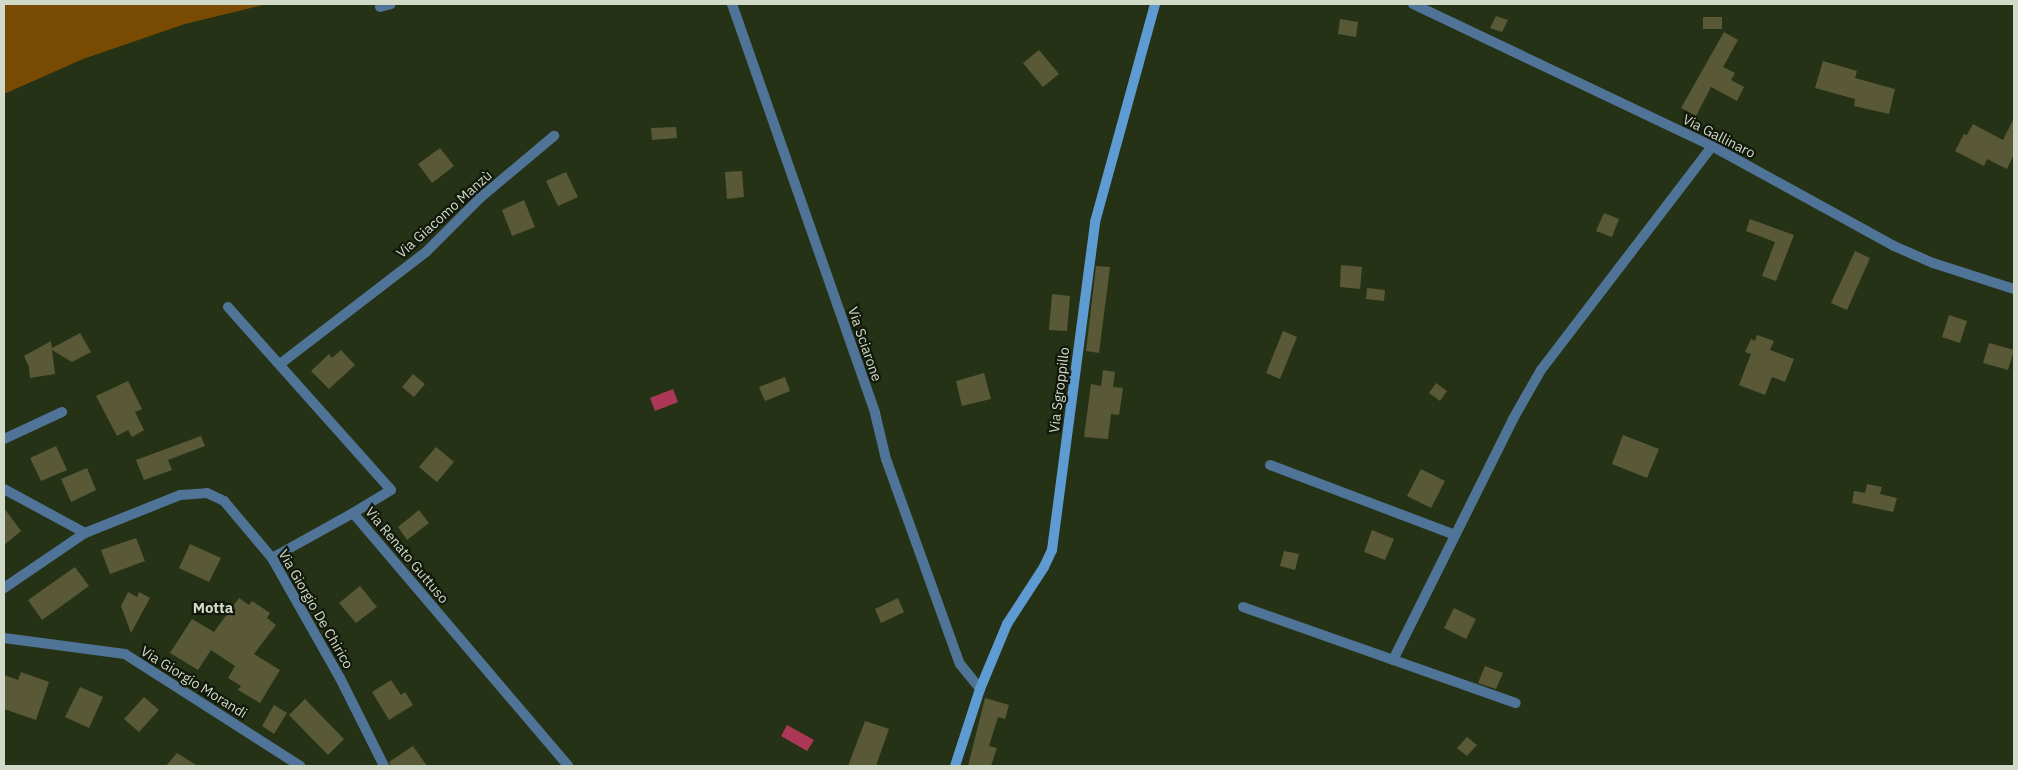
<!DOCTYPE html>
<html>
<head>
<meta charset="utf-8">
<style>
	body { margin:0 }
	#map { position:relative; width:2018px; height:770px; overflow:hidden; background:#263215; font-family:"IBM Plex Sans",sans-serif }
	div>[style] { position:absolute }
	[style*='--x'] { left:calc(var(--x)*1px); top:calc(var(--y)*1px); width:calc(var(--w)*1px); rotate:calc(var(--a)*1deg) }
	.green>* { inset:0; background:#794a01 }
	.water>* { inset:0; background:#ac3756 }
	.building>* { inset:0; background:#595938 }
	.minor>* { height:10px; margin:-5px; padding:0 5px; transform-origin:5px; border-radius:5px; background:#4f7497 }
	.secondary>* { height:10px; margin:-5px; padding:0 5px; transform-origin:5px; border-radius:5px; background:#5f9bd3 }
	span { translate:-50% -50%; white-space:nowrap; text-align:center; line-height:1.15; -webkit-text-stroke:4.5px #12180b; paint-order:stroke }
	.street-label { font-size:14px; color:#d1dac8 }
	.neighbourhood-label { font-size:15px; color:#d1dac8; font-weight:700 }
	.frame { position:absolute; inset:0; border:5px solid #d1dac8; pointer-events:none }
</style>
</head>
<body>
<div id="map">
	<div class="green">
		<div style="clip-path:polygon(4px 4px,267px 4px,185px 24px,83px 59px,4px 94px)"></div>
	</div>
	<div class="water">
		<div style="clip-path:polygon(673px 389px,678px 402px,655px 411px,650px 398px)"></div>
		<div style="clip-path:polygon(787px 725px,814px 740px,807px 751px,781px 736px)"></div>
	</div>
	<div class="building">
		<div style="clip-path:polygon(1496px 16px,1508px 20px,1502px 32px,1490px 28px)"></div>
		<div style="clip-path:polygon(1703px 17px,1722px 17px,1722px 29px,1703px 29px)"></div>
		<div style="clip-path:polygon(1340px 19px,1358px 22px,1356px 37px,1338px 34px)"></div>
		<div style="clip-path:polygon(1724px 32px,1738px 40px,1723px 67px,1735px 73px,1731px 80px,1744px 87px,1737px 101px,1711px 87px,1696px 116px,1681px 108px)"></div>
		<div style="clip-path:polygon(1039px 50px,1059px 74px,1043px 87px,1023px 63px)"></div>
		<div style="clip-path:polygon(1823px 61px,1857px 71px,1855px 78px,1895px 89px,1889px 114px,1854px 106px,1855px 99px,1815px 88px)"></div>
		<div style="clip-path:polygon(2014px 118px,2014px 154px,2007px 169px,1987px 159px,1984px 166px,1955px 151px,1964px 134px,1967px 135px,1973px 124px,2003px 140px)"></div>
		<div style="clip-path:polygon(676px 127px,677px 138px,652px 140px,651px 128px)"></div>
		<div style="clip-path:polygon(440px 148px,454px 166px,432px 183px,418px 164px)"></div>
		<div style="clip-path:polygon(742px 171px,744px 197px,727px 199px,725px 172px)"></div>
		<div style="clip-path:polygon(566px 172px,578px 197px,558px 206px,546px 181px)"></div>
		<div style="clip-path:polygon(524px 200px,535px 227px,512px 236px,502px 210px)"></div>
		<div style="clip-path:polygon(1604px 213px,1619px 219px,1612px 237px,1596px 231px)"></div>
		<div style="clip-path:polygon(1750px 219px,1794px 235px,1776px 281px,1762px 276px,1775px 242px,1746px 231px)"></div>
		<div style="clip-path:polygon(1855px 251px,1870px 258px,1847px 310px,1831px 303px)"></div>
		<div style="clip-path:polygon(1341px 265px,1362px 267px,1360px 289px,1340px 287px)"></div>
		<div style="clip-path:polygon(1096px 266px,1110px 267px,1099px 353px,1086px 351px)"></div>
		<div style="clip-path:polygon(1367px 288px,1385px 290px,1384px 301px,1366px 299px)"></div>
		<div style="clip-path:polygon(1052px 294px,1070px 296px,1067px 331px,1049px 330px)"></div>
		<div style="clip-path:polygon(1949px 315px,1967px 321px,1960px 343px,1942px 337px)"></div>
		<div style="clip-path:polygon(1283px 331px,1297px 337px,1280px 379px,1266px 373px)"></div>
		<div style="clip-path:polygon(80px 333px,91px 352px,72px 362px,52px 350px,55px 374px,30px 378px,29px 367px,24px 356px,51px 341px,52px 348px)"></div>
		<div style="clip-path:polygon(1757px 335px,1774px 341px,1770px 350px,1794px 359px,1785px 382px,1772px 377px,1765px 395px,1739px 385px,1751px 354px,1745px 352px,1751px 339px,1755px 341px)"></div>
		<div style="clip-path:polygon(1989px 343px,2014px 350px,2008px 370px,1983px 363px)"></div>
		<div style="clip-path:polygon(341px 350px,355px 365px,329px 389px,311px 371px,329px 354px,332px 358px)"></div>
		<div style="clip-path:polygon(1103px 370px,1115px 372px,1113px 387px,1123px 388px,1119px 415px,1111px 414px,1108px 439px,1084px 437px,1091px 384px,1101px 386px)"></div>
		<div style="clip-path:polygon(984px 373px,991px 399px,962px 406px,956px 381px)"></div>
		<div style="clip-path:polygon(413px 374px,425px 384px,414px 397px,402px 387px)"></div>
		<div style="clip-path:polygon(785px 377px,790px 391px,765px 401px,759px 387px)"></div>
		<div style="clip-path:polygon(128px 381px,142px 409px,135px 412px,144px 430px,132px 437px,128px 430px,117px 436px,96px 396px)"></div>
		<div style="clip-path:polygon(1436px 383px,1447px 391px,1440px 401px,1429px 393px)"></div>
		<div style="clip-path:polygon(1623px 435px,1659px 449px,1647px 478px,1612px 464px)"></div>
		<div style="clip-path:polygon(201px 436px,205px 446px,168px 460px,172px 470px,144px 480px,136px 460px)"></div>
		<div style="clip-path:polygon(56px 446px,67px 470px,41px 481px,30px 458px)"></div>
		<div style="clip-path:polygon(436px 447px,454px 462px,437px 482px,419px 467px)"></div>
		<div style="clip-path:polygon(87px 468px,96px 490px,71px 502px,61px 479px)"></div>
		<div style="clip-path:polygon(1421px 469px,1445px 481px,1431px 508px,1407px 496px)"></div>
		<div style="clip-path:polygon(1867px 484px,1882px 487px,1880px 494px,1897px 498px,1893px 512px,1852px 503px,1854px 491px,1865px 493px)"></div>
		<div style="clip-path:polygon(4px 508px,21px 531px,4px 545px)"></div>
		<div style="clip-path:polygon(419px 510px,429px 523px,407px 540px,398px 527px)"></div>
		<div style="clip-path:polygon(1372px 530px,1394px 539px,1385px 560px,1364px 552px)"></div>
		<div style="clip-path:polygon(136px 538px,145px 561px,110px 574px,101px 550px)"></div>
		<div style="clip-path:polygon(190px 544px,221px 558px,209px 582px,179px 568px)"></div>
		<div style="clip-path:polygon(1284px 551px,1299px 554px,1295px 570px,1280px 566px)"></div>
		<div style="clip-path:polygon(75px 567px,89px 586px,42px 620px,28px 600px)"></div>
		<div style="clip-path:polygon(360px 586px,377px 607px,356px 623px,339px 603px)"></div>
		<div style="clip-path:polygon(128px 592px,137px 597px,139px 592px,150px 598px,131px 633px,121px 606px)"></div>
		<div style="clip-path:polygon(239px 598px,249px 605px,252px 601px,270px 613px,267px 618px,276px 625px,254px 654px,280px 670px,260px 703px,238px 690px,241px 686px,228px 678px,235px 666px,211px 650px,198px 670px,170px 653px,192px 619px,214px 632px)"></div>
		<div style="clip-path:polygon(898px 598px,904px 612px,881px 623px,875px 609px)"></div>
		<div style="clip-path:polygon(1454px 608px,1476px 619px,1466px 639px,1444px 628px)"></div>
		<div style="clip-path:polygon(1485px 666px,1503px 673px,1496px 689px,1478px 683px)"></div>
		<div style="clip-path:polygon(21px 672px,49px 682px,36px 720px,4px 709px,4px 675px,18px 680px)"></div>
		<div style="clip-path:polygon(391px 680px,401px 695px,405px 692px,413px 705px,389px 720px,372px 692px)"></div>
		<div style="clip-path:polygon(80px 687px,103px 697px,89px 728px,65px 717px)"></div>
		<div style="clip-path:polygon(144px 697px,159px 710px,139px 732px,124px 719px)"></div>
		<div style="clip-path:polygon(985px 698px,1009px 705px,1005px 719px,998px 717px,989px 746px,997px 748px,991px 766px,968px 766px)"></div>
		<div style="clip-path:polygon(305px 699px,344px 739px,328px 755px,289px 715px)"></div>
		<div style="clip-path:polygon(274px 705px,287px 713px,274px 734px,262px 726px)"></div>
		<div style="clip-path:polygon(865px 721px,889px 729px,884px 743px,876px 766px,848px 766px)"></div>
		<div style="clip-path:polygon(1467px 737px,1477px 745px,1467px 756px,1457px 748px)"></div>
		<div style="clip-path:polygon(413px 746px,427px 766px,391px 766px,389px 762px)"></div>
		<div style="clip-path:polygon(177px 753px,198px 766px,166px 766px)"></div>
	</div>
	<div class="minor">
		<div style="--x:732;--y:4;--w:433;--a:70.7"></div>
		<div style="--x:875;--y:413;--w:47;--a:76.6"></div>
		<div style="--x:886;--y:459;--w:218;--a:70.2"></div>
		<div style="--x:960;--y:664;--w:32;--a:51"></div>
		<div style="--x:1413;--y:4;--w:331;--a:25.4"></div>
		<div style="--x:1712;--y:146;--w:208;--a:28.8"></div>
		<div style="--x:1894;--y:246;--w:43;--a:23.6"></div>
		<div style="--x:1933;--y:263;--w:85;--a:17.8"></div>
		<div style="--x:380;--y:7;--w:11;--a:-15"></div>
		<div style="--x:228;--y:307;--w:245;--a:48.3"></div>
		<div style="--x:391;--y:490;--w:44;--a:148.8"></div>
		<div style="--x:353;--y:513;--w:332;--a:49.6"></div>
		<div style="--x:280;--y:364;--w:184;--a:-37.5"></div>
		<div style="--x:426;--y:252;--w:76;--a:-45"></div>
		<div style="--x:480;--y:198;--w:97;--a:-40"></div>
		<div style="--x:4;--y:439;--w:64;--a:-25"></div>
		<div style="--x:1270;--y:465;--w:198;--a:20.7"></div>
		<div style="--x:4;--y:489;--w:92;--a:28.5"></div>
		<div style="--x:85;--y:533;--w:102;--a:-21.8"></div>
		<div style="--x:180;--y:495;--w:27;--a:-4"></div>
		<div style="--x:207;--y:493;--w:19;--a:25"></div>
		<div style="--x:224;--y:501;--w:75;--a:49.9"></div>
		<div style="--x:272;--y:558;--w:138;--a:60.5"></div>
		<div style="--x:340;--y:678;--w:98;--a:63.4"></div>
		<div style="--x:272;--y:558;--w:93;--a:-29.1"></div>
		<div style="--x:4;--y:588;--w:98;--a:-34.2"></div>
		<div style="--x:1243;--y:607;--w:289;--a:19.4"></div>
		<div style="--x:4;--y:638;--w:122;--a:7.5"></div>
		<div style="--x:125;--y:654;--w:208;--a:32.6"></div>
		<div style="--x:1393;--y:660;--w:269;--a:-63.5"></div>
		<div style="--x:1513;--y:419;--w:56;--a:-60.3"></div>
		<div style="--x:1541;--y:370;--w:282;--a:-52.6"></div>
	</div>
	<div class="secondary">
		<div style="--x:955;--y:766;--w:81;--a:-72"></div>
		<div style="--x:980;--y:689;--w:70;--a:-67.4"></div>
		<div style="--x:1007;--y:624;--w:68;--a:-57"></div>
		<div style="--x:1044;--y:567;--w:19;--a:-65"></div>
		<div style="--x:1052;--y:550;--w:331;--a:-82.5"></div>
		<div style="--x:1095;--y:222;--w:226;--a:-74.6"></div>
	</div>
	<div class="street-label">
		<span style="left:1719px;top:136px;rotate:27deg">Via Gallinaro</span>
		<span style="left:444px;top:214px;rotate:-42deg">Via Giacomo Manzù</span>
		<span style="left:865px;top:344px;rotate:71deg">Via Sciarone</span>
		<span style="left:1059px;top:390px;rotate:-83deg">Via Sgroppillo</span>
		<span style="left:407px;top:555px;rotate:50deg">Via Renato Guttuso</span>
		<span style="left:316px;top:609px;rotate:60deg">Via Giorgio De Chirico</span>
		<span style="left:194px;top:682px;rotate:32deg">Via Giorgio Morandi</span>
	</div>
	<div class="neighbourhood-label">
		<span style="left:213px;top:608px">Motta</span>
	</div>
	<div class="frame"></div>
</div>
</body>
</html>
